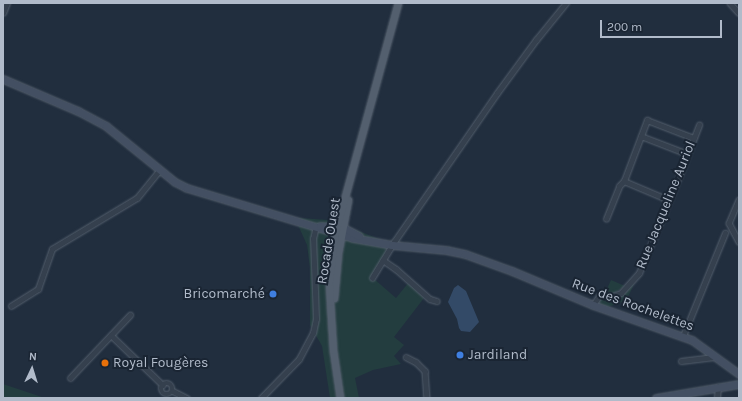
<!DOCTYPE html>
<html>
<head>
<meta charset="utf-8">
<style>
	body { margin:0 }
	#map { position:relative; width:742px; height:401px; overflow:hidden; background:#212e3e; font-family:Karla,sans-serif }
	div>[style] { position:absolute }
	[style*='--x'] { left:calc(var(--x)*1px); top:calc(var(--y)*1px); width:calc(var(--w)*1px); rotate:calc(var(--a)*1deg) }
	.green>* { inset:0; background:#233d3f }
	.water>* { inset:0; background:#334a67 }
	.roads { filter:drop-shadow(0 0 1px #535e6c) drop-shadow(0 0 1px #535e6c) }
	.street>* { height:4.5px; margin:-2.25px; padding:0 2.25px; transform-origin:2.25px; border-radius:2.25px; background:#35404e }
	.street>.ring { margin:-2.25px; padding:0; box-sizing:content-box; background:none; border:4.5px solid #35404e; border-radius:50% }
	.secondary>* { height:7px; margin:-3.5px; padding:0 3.5px; transform-origin:3.5px; border-radius:3.5px; background:#434f62 }
	.primary>* { height:7px; margin:-3.5px; padding:0 3.5px; transform-origin:3.5px; border-radius:3.5px; background:#535f6e }
	.dots>* { width:11px; height:11px; translate:-50% -50%; box-sizing:border-box; border:2px solid #1a2533; border-radius:50% }
	span { translate:-50% -50%; white-space:nowrap; text-align:center; line-height:1.15; -webkit-text-stroke:4px #1a2533; paint-order:stroke }
	.street-label { font-size:14px; color:#b1bbca }
	.poi-label { font-size:14px; color:#b1bbca }
	.right { translate:-100% -50%; text-align:right }
	.left { translate:0 -50%; text-align:left }
	.frame { position:absolute; inset:0; border:4px solid #b1bbca; pointer-events:none }
	.north { position:absolute; left:12px; top:349px; width:40px; height:40px; -webkit-text-stroke:3px #1a2533; paint-order:stroke; rotate:4deg; font-size:11px; font-weight:700; line-height:16px; text-align:center; color:#b1bbca }
	.north::after { content:''; display:block; margin:auto; width:14px; height:18px; background:#b1bbca; clip-path:polygon(50% 0,100% 100%,50% 72%,0 100%) }
	.scale { position:absolute; left:600px; top:20px; width:122px; height:18px; box-sizing:border-box; border:2px solid #b1bbca; border-top:0; padding-left:5px; font-size:12px; line-height:14px; white-space:nowrap; color:#b1bbca; -webkit-text-stroke:3px #1a2533; paint-order:stroke }
</style>
</head>
<body>
<div id="map">
	<div class="green">
		<div style="clip-path:polygon(299px 218px,330px 220px,387px 242px,384px 262px,373px 278px,396px 298px,409px 282px,424px 298px,394px 337px,404px 345px,394px 356px,401px 364px,373px 370px,355px 378px,359px 398px,330px 398px,322px 346px,310px 325px,310px 268px,307px 245px,298px 225px)"></div>
		<div style="clip-path:polygon(611px 280px,625px 286px,613px 294px,602px 294px,603px 290px,606px 291px)"></div>
		<div style="clip-path:polygon(632px 284px,634px 284px,629px 295px,622px 302px,608px 307px,599px 304px,600px 299px,613px 298px)"></div>
		<div style="clip-path:polygon(3px 384px,45px 398px,3px 398px)"></div>
	</div>
	<div class="water">
		<div style="clip-path:polygon(458px 285px,466px 291px,479px 322px,470px 332px,461px 331px,459px 328px,457px 319px,448px 302px,454px 288px)"></div>
	</div>
	<div class="roads">
		<div class="street">
			<div style="--x:730;--y:3;--w:13;--a:48"></div>
			<div style="--x:3;--y:13;--w:11;--a:-68"></div>
			<div style="--x:641;--y:136;--w:50;--a:21"></div>
			<div style="--x:624;--y:181;--w:65;--a:-69.3"></div>
			<div style="--x:647;--y:120;--w:50;--a:21"></div>
			<div style="--x:739;--y:200;--w:25;--a:113"></div>
			<div style="--x:729;--y:223;--w:21;--a:62"></div>
			<div style="--x:606;--y:219;--w:35;--a:-68"></div>
			<div style="--x:619;--y:186;--w:7;--a:-45"></div>
			<div style="--x:624;--y:181;--w:49;--a:22.9"></div>
			<div style="--x:383;--y:260;--w:16;--a:35"></div>
			<div style="--x:396;--y:269;--w:45;--a:41.4"></div>
			<div style="--x:430;--y:299;--w:7;--a:16"></div>
			<div style="--x:372;--y:278;--w:42;--a:-58.6"></div>
			<div style="--x:394;--y:242;--w:181;--a:-55.3"></div>
			<div style="--x:497;--y:93;--w:66;--a:-53.7"></div>
			<div style="--x:536;--y:40;--w:48;--a:-51"></div>
			<div style="--x:593;--y:305;--w:11;--a:-56"></div>
			<div style="--x:599;--y:296;--w:13;--a:0"></div>
			<div style="--x:612;--y:296;--w:9;--a:-18"></div>
			<div style="--x:621;--y:293;--w:27;--a:-48"></div>
			<div style="--x:639;--y:273;--w:102;--a:-67.5"></div>
			<div style="--x:678;--y:179;--w:58;--a:-68.7"></div>
			<div style="--x:11;--y:306;--w:32;--a:-32"></div>
			<div style="--x:38;--y:289;--w:42;--a:-70.7"></div>
			<div style="--x:52;--y:249;--w:99;--a:-31"></div>
			<div style="--x:137;--y:198;--w:36;--a:-51"></div>
			<div style="--x:111;--y:335;--w:72;--a:43.9"></div>
			<div style="--x:683;--y:336;--w:111;--a:-67.8"></div>
			<div style="--x:406;--y:357;--w:11;--a:27"></div>
			<div style="--x:416;--y:362;--w:13;--a:45"></div>
			<div style="--x:425;--y:371;--w:27;--a:86"></div>
			<div style="--x:681;--y:361;--w:35;--a:-7"></div>
			<div style="--x:70;--y:378;--w:87;--a:-46.4"></div>
			<div class="ring" style="left:161px;top:383px;width:7.5px;height:7.5px"></div>
			<div style="--x:173;--y:391;--w:16;--a:27"></div>
			<div style="--x:261;--y:398;--w:54;--a:-45.7"></div>
			<div style="--x:299;--y:359;--w:30;--a:-62"></div>
			<div style="--x:313;--y:333;--w:14;--a:-78"></div>
			<div style="--x:316;--y:319;--w:80;--a:-92.1"></div>
			<div style="--x:313;--y:239;--w:13;--a:-77"></div>
			<div style="--x:717;--y:398;--w:11;--a:-85"></div>
		</div>
		<div class="secondary">
			<div style="--x:3;--y:79;--w:82;--a:23.1"></div>
			<div style="--x:78;--y:111;--w:32;--a:28"></div>
			<div style="--x:106;--y:126;--w:89;--a:39.1"></div>
			<div style="--x:175;--y:182;--w:13;--a:27"></div>
			<div style="--x:187;--y:188;--w:173;--a:16.8"></div>
			<div style="--x:353;--y:238;--w:40;--a:10"></div>
			<div style="--x:392;--y:245;--w:54;--a:5.3"></div>
			<div style="--x:446;--y:250;--w:19;--a:12"></div>
			<div style="--x:465;--y:254;--w:50;--a:19.9"></div>
			<div style="--x:512;--y:271;--w:88;--a:22.8"></div>
			<div style="--x:593;--y:305;--w:105;--a:19.5"></div>
			<div style="--x:692;--y:340;--w:58;--a:35.9"></div>
			<div style="--x:320;--y:226;--w:22;--a:3"></div>
			<div style="--x:342;--y:227;--w:19;--a:28"></div>
			<div style="--x:656;--y:398;--w:84;--a:-9.6"></div>
		</div>
		<div class="primary">
			<div style="--x:334;--y:298;--w:45;--a:-84.9"></div>
			<div style="--x:338;--y:253;--w:54;--a:-79.3"></div>
			<div style="--x:340;--y:398;--w:49;--a:-98.3"></div>
			<div style="--x:333;--y:350;--w:48;--a:-93.6"></div>
			<div style="--x:330;--y:302;--w:20;--a:-93"></div>
			<div style="--x:329;--y:282;--w:49;--a:-83"></div>
			<div style="--x:335;--y:233;--w:238;--a:-74.7"></div>
		</div>
	</div>
	<div class="dots">
		<div style="left:273px;top:294px;background:#3f7fe0"></div>
		<div style="left:460px;top:355px;background:#3f7fe0"></div>
		<div style="left:105px;top:363px;background:#e8710a"></div>
	</div>
	<div class="street-label">
		<span style="left:666px;top:205px;rotate:-68deg">Rue Jacqueline Auriol</span>
		<span style="left:329px;top:241px;rotate:-81deg">Rocade Ouest</span>
		<span style="left:633px;top:305px;rotate:20deg">Rue des Rochelettes</span>
	</div>
	<div class="poi-label">
		<span class="right" style="left:265px;top:294px">Bricomarché</span>
		<span class="left" style="left:468px;top:355px">Jardiland</span>
		<span class="left" style="left:113px;top:363px">Royal Fougères</span>
	</div>
	<div class="frame"></div>
	<div class="north">N</div>
	<div class="scale">200 m</div>
</div>
</body>
</html>
